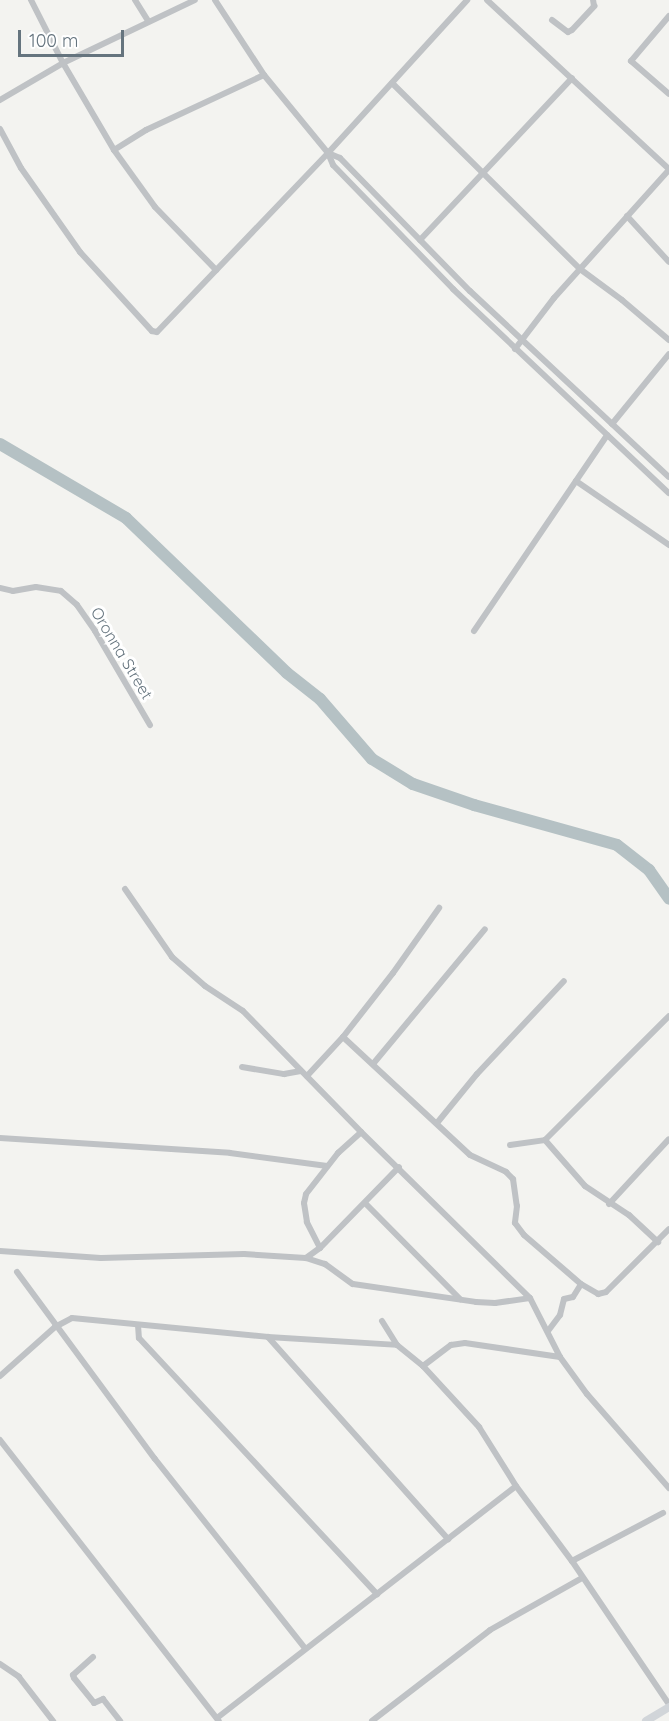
<!DOCTYPE html>
<html>
<head>
<meta charset="utf-8">
<style>
	body { margin:0 }
	#map { position:relative; width:669px; height:1721px; overflow:hidden; background:#f3f3f0; font-family:Quicksand,sans-serif }
	div>[style] { position:absolute }
	[style*='--x'] { left:calc(var(--x)*1px); top:calc(var(--y)*1px); width:calc(var(--w)*1px); rotate:calc(var(--a)*1deg) }
	.river>* { height:12px; margin:-6px; padding:0 6px; transform-origin:6px; border-radius:6px; background:#b5c1c4 }
	.street>* { height:6px; margin:-3px; padding:0 3px; transform-origin:3px; border-radius:3px; background:#bfc2c5 }
	.secondary>* { height:8px; margin:-4px; padding:0 4px; transform-origin:4px; border-radius:4px; background:#d1d5d9 }
	span { translate:-50% -50%; white-space:nowrap; text-align:center; line-height:1.15; -webkit-text-stroke:6px #fff; paint-order:stroke }
	.street-label { font-size:16px; color:#65747e }
	.scale { position:absolute; left:18px; top:30px; width:106px; height:27px; box-sizing:border-box; border:3px solid #65747e; border-top:0; padding-left:8px; font-size:18px; line-height:21px; white-space:nowrap; color:#65747e; -webkit-text-stroke:4px #fff; paint-order:stroke }
</style>
</head>
<body>
<div id="map">
	<div class="river">
		<div style="--x:0;--y:444;--w:146;--a:30.4"></div>
		<div style="--x:126;--y:518;--w:223;--a:43.9"></div>
		<div style="--x:287;--y:673;--w:42;--a:38.2"></div>
		<div style="--x:320;--y:699;--w:79;--a:49.1"></div>
		<div style="--x:372;--y:759;--w:48;--a:31.4"></div>
		<div style="--x:413;--y:784;--w:65;--a:19"></div>
		<div style="--x:474;--y:805;--w:148;--a:15.6"></div>
		<div style="--x:617;--y:845;--w:41;--a:38"></div>
		<div style="--x:649;--y:870;--w:35;--a:55"></div>
	</div>
	<div class="street">
		<div style="--x:31;--y:0;--w:71;--a:63.1"></div>
		<div style="--x:63;--y:63;--w:101;--a:59.6"></div>
		<div style="--x:114;--y:150;--w:70;--a:54.3"></div>
		<div style="--x:155;--y:207;--w:88;--a:45.9"></div>
		<div style="--x:135;--y:0;--w:25;--a:58"></div>
		<div style="--x:215;--y:0;--w:90;--a:56.8"></div>
		<div style="--x:264;--y:75;--w:101;--a:50.6"></div>
		<div style="--x:328;--y:153;--w:13;--a:67"></div>
		<div style="--x:333;--y:165;--w:173;--a:45.9"></div>
		<div style="--x:453;--y:289;--w:297;--a:43.4"></div>
		<div style="--x:487;--y:0;--w:248;--a:42.9"></div>
		<div style="--x:669;--y:16;--w:59;--a:130.2"></div>
		<div style="--x:631;--y:61;--w:50;--a:41"></div>
		<div style="--x:552;--y:20;--w:20;--a:37"></div>
		<div style="--x:568;--y:32;--w:4;--a:-27"></div>
		<div style="--x:572;--y:30;--w:33;--a:-47"></div>
		<div style="--x:594;--y:6;--w:6;--a:-99"></div>
		<div style="--x:392;--y:83;--w:264;--a:44.7"></div>
		<div style="--x:580;--y:269;--w:52;--a:36.4"></div>
		<div style="--x:622;--y:300;--w:62;--a:40.4"></div>
		<div style="--x:0;--y:100;--w:73;--a:-30.4"></div>
		<div style="--x:63;--y:63;--w:146;--a:-25.5"></div>
		<div style="--x:0;--y:129;--w:44;--a:61.7"></div>
		<div style="--x:21;--y:168;--w:103;--a:54.9"></div>
		<div style="--x:80;--y:252;--w:107;--a:47.7"></div>
		<div style="--x:152;--y:331;--w:5;--a:11"></div>
		<div style="--x:157;--y:332;--w:248;--a:-46.3"></div>
		<div style="--x:328;--y:153;--w:207;--a:-47.7"></div>
		<div style="--x:114;--y:150;--w:38;--a:-32"></div>
		<div style="--x:146;--y:130;--w:130;--a:-25"></div>
		<div style="--x:328;--y:153;--w:13;--a:23"></div>
		<div style="--x:340;--y:158;--w:186;--a:45.7"></div>
		<div style="--x:470;--y:291;--w:272;--a:43.1"></div>
		<div style="--x:627;--y:216;--w:62;--a:47.6"></div>
		<div style="--x:420;--y:240;--w:222;--a:-46.8"></div>
		<div style="--x:515;--y:349;--w:64;--a:-52.6"></div>
		<div style="--x:554;--y:298;--w:172;--a:-48.1"></div>
		<div style="--x:612;--y:424;--w:90;--a:-50.8"></div>
		<div style="--x:576;--y:481;--w:113;--a:34.5"></div>
		<div style="--x:0;--y:588;--w:13;--a:13"></div>
		<div style="--x:13;--y:591;--w:23;--a:-10"></div>
		<div style="--x:36;--y:587;--w:25;--a:9"></div>
		<div style="--x:61;--y:591;--w:21;--a:41"></div>
		<div style="--x:77;--y:605;--w:32;--a:55"></div>
		<div style="--x:95;--y:631;--w:109;--a:59.7"></div>
		<div style="--x:474;--y:631;--w:237;--a:-55.8"></div>
		<div style="--x:125;--y:889;--w:83;--a:55.3"></div>
		<div style="--x:172;--y:957;--w:44;--a:41.3"></div>
		<div style="--x:205;--y:986;--w:45;--a:33.3"></div>
		<div style="--x:243;--y:1011;--w:169;--a:45.7"></div>
		<div style="--x:361;--y:1132;--w:237;--a:44.5"></div>
		<div style="--x:530;--y:1298;--w:66;--a:63"></div>
		<div style="--x:560;--y:1357;--w:46;--a:53.9"></div>
		<div style="--x:587;--y:1394;--w:125;--a:48.9"></div>
		<div style="--x:343;--y:1037;--w:173;--a:42.9"></div>
		<div style="--x:470;--y:1155;--w:40;--a:25"></div>
		<div style="--x:506;--y:1172;--w:10;--a:45"></div>
		<div style="--x:513;--y:1179;--w:27;--a:82"></div>
		<div style="--x:517;--y:1206;--w:17;--a:97"></div>
		<div style="--x:515;--y:1223;--w:15;--a:53"></div>
		<div style="--x:524;--y:1235;--w:75;--a:40.7"></div>
		<div style="--x:581;--y:1284;--w:20;--a:30"></div>
		<div style="--x:598;--y:1294;--w:8;--a:-14"></div>
		<div style="--x:606;--y:1292;--w:89;--a:-45"></div>
		<div style="--x:373;--y:1064;--w:175;--a:-50.3"></div>
		<div style="--x:242;--y:1067;--w:43;--a:9.5"></div>
		<div style="--x:284;--y:1074;--w:17;--a:-10"></div>
		<div style="--x:307;--y:1076;--w:53;--a:-47.3"></div>
		<div style="--x:343;--y:1037;--w:81;--a:-52"></div>
		<div style="--x:393;--y:973;--w:80;--a:-54.7"></div>
		<div style="--x:437;--y:1123;--w:63;--a:-50.8"></div>
		<div style="--x:477;--y:1074;--w:127;--a:-46.9"></div>
		<div style="--x:0;--y:1138;--w:230;--a:3.7"></div>
		<div style="--x:230;--y:1153;--w:98;--a:7.6"></div>
		<div style="--x:545;--y:1140;--w:61;--a:49"></div>
		<div style="--x:585;--y:1186;--w:53;--a:33.4"></div>
		<div style="--x:629;--y:1215;--w:40;--a:43"></div>
		<div style="--x:510;--y:1145;--w:35;--a:-8"></div>
		<div style="--x:545;--y:1140;--w:175;--a:-45"></div>
		<div style="--x:366;--y:1204;--w:134;--a:45.3"></div>
		<div style="--x:609;--y:1204;--w:88;--a:-47.3"></div>
		<div style="--x:320;--y:1248;--w:29;--a:-117"></div>
		<div style="--x:307;--y:1222;--w:19;--a:-99"></div>
		<div style="--x:304;--y:1203;--w:9;--a:-77"></div>
		<div style="--x:306;--y:1194;--w:52;--a:-52"></div>
		<div style="--x:338;--y:1153;--w:31;--a:-42"></div>
		<div style="--x:0;--y:1251;--w:101;--a:4"></div>
		<div style="--x:101;--y:1258;--w:143;--a:-1.6"></div>
		<div style="--x:244;--y:1254;--w:62;--a:3.7"></div>
		<div style="--x:306;--y:1258;--w:20;--a:18"></div>
		<div style="--x:325;--y:1264;--w:34;--a:36"></div>
		<div style="--x:353;--y:1284;--w:124;--a:8.3"></div>
		<div style="--x:476;--y:1302;--w:19;--a:3"></div>
		<div style="--x:495;--y:1303;--w:35;--a:-8"></div>
		<div style="--x:306;--y:1258;--w:17;--a:-36"></div>
		<div style="--x:320;--y:1248;--w:113;--a:-45.7"></div>
		<div style="--x:17;--y:1272;--w:232;--a:53.6"></div>
		<div style="--x:155;--y:1459;--w:241;--a:51.6"></div>
		<div style="--x:382;--y:1321;--w:28;--a:58"></div>
		<div style="--x:138;--y:1325;--w:13;--a:86"></div>
		<div style="--x:139;--y:1338;--w:350;--a:47.1"></div>
		<div style="--x:548;--y:1331;--w:20;--a:-53"></div>
		<div style="--x:560;--y:1315;--w:16;--a:-76"></div>
		<div style="--x:564;--y:1299;--w:9;--a:-13"></div>
		<div style="--x:573;--y:1297;--w:15;--a:-58"></div>
		<div style="--x:268;--y:1337;--w:271;--a:48.3"></div>
		<div style="--x:423;--y:1366;--w:35;--a:-37"></div>
		<div style="--x:451;--y:1345;--w:14;--a:-8"></div>
		<div style="--x:465;--y:1343;--w:96;--a:8.4"></div>
		<div style="--x:0;--y:1376;--w:74;--a:-41.7"></div>
		<div style="--x:55;--y:1327;--w:19;--a:-28"></div>
		<div style="--x:72;--y:1318;--w:197;--a:5.5"></div>
		<div style="--x:268;--y:1337;--w:129;--a:3.5"></div>
		<div style="--x:397;--y:1345;--w:33;--a:39"></div>
		<div style="--x:423;--y:1366;--w:83;--a:47.4"></div>
		<div style="--x:479;--y:1427;--w:70;--a:57.9"></div>
		<div style="--x:516;--y:1486;--w:94;--a:53.3"></div>
		<div style="--x:572;--y:1561;--w:173;--a:55.9"></div>
		<div style="--x:0;--y:1440;--w:356;--a:52.1"></div>
		<div style="--x:572;--y:1561;--w:103;--a:-27.8"></div>
		<div style="--x:93;--y:1657;--w:27;--a:138"></div>
		<div style="--x:73;--y:1675;--w:3;--a:72"></div>
		<div style="--x:74;--y:1678;--w:32;--a:51"></div>
		<div style="--x:94;--y:1703;--w:10;--a:-24"></div>
		<div style="--x:103;--y:1699;--w:28;--a:52"></div>
		<div style="--x:0;--y:1664;--w:23;--a:34"></div>
		<div style="--x:19;--y:1677;--w:56;--a:52.3"></div>
		<div style="--x:217;--y:1718;--w:378;--a:-37.8"></div>
		<div style="--x:372;--y:1721;--w:149;--a:-37.6"></div>
		<div style="--x:490;--y:1630;--w:106;--a:-29.5"></div>
	</div>
	<div class="secondary">
		<div style="--x:646;--y:1721;--w:27;--a:-31"></div>
	</div>
	<div class="street-label">
		<span style="left:122px;top:653px;rotate:59deg">Oronna Street</span>
	</div>
	<div class="scale">100 m</div>
</div>
</body>
</html>
